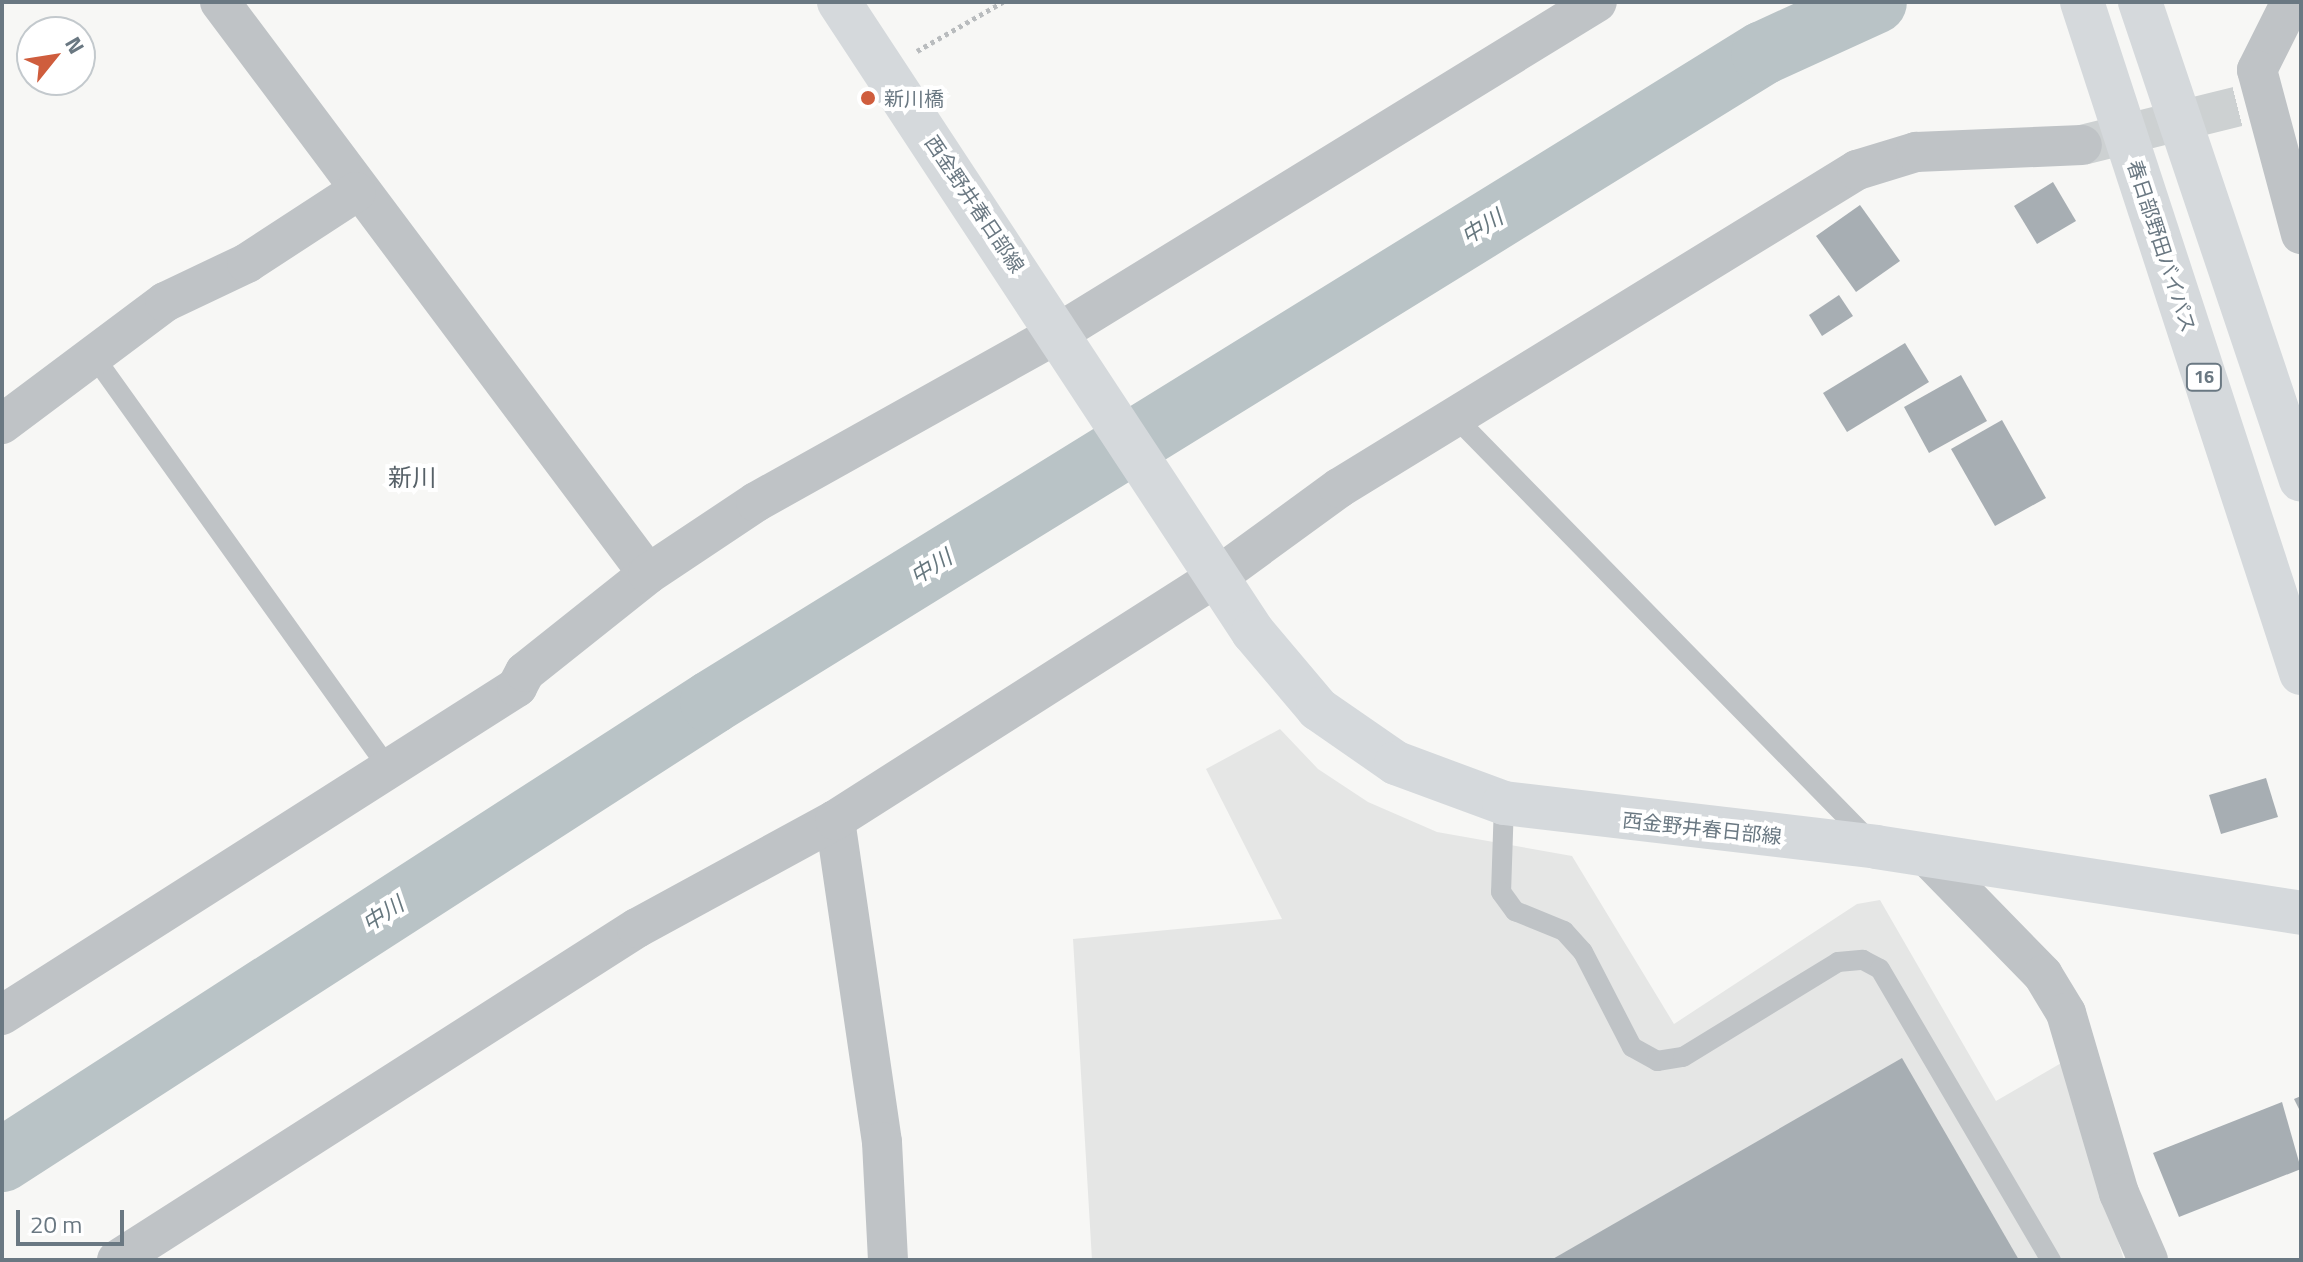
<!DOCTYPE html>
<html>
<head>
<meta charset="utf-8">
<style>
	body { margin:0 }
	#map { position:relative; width:2303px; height:1262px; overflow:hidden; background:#f7f7f5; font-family:"Titillium Web","Noto Sans JP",sans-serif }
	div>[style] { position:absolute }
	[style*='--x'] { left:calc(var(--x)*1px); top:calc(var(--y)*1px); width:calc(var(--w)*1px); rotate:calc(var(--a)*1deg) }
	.built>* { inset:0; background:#e5e6e5 }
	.river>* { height:64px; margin:-32px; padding:0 32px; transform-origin:32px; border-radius:32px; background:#b9c3c6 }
	.building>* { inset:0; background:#a7aeb3 }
	.street-tunnel>* { height:40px; margin-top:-20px; transform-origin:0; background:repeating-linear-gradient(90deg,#cdd1d2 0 40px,transparent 0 60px) }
	.path>* { height:5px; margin-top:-2.5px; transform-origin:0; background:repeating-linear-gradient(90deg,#b9bcbe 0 4px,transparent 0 8px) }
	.lane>* { height:20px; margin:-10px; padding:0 10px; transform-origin:10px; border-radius:10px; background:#bfc3c6 }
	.street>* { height:40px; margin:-20px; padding:0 20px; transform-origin:20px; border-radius:20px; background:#bfc3c6 }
	.secondary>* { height:44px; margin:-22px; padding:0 22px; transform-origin:22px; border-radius:22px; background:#d5d9dc }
	.highway>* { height:44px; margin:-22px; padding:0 22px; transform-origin:22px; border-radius:22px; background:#d5d9dc }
	.dots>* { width:22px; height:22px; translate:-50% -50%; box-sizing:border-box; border:4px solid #fff; border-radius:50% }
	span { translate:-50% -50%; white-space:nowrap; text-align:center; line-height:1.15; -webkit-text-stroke:8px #fff; paint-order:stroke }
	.shield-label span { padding:2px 6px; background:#fff; border:2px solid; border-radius:6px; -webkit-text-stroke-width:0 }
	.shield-label { font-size:18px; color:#6a7882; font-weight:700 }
	.poi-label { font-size:20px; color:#6a7882 }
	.left { translate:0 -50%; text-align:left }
	.street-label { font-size:20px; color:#6a7882 }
	.water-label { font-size:22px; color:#66777e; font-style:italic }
	.quarter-label { font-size:24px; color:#576168 }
	.frame { position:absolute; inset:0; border:4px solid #6a7882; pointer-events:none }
	.north { position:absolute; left:16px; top:16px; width:80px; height:80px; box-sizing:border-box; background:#fff; border:2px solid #c3c9cd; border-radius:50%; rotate:60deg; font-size:22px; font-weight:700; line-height:32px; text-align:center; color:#6a7882 }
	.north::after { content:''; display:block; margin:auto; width:28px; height:36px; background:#cf5d3d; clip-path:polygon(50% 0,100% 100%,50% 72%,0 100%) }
	.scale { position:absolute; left:16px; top:1210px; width:108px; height:36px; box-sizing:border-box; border:4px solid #6a7882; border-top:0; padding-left:10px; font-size:24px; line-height:28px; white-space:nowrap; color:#6a7882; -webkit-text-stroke:6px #fff; paint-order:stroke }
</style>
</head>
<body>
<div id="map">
	<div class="built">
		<div style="clip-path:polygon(1280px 729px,1318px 769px,1368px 802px,1437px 832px,1572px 856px,1674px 1024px,1857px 904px,1880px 900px,1996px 1101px,2063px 1062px,2124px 1260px,1092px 1260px,1073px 939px,1282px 919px,1206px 769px)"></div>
	</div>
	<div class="river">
		<div style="--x:2;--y:1160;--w:845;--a:-32.82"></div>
		<div style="--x:712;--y:702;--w:1235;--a:-31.7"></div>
		<div style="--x:1763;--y:53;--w:123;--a:-24.5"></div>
	</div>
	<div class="building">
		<div style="clip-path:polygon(2053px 182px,2076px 221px,2037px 244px,2014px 206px)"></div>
		<div style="clip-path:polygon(1860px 205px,1900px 261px,1856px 292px,1816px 236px)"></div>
		<div style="clip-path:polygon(1839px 295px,1853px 316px,1822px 336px,1809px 315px)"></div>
		<div style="clip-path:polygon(1905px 343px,1929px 382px,1847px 432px,1823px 393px)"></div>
		<div style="clip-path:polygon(1961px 375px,1987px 421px,1929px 453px,1904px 407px)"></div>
		<div style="clip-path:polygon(2002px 420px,2046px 498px,1995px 526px,1951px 449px)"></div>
		<div style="clip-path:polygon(2266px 778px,2278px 817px,2221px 834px,2209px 795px)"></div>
		<div style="clip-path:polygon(1902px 1058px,2019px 1260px,1551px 1260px)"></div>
		<div style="clip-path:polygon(2301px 1096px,2301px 1113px,2294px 1099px)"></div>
		<div style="clip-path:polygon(2282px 1102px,2301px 1169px,2179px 1217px,2153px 1153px)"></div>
	</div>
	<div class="street-tunnel">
		<div style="--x:2082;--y:145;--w:187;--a:-13.9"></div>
	</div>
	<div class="path">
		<div style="--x:917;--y:51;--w:99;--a:-29.7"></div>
	</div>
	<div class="lane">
		<div style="--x:93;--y:355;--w:509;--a:54.44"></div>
		<div style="--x:1455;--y:417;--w:592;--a:45.62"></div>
		<div style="--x:1504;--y:803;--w:89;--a:91.9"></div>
		<div style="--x:1501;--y:892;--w:24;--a:54"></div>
		<div style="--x:1515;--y:911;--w:53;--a:22.2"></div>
		<div style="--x:1564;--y:931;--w:28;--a:48"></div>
		<div style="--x:1583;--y:952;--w:107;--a:62.7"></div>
		<div style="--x:1632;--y:1047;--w:29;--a:29"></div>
		<div style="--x:1657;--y:1061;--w:26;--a:-9"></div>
		<div style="--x:1683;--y:1057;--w:182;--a:-31.5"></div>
		<div style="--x:1838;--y:962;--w:25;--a:-5"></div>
		<div style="--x:1863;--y:960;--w:19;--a:28"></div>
		<div style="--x:1880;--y:969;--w:338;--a:59.6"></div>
	</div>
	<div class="street">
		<div style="--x:220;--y:2;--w:714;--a:53.19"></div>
		<div style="--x:2291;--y:2;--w:76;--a:116.6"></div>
		<div style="--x:2257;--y:70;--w:170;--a:75"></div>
		<div style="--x:2;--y:424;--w:204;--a:-36.8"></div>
		<div style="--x:165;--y:302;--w:91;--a:-25.4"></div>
		<div style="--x:247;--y:263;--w:130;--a:-33.1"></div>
		<div style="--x:835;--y:820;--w:325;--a:81.7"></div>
		<div style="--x:882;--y:1142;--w:118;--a:87.1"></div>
		<div style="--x:1927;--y:856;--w:166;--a:45.7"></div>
		<div style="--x:2043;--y:975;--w:44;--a:58.8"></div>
		<div style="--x:2066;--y:1013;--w:188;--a:73.6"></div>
		<div style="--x:2119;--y:1193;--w:73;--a:66.6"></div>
		<div style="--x:2;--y:1015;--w:611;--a:-32.49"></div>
		<div style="--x:517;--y:687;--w:17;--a:-62"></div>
		<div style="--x:525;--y:672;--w:157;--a:-38.5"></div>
		<div style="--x:648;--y:574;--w:130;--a:-33.7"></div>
		<div style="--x:756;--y:502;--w:348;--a:-29.2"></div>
		<div style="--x:1060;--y:332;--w:630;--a:-31.57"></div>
		<div style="--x:117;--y:1260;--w:617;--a:-32.56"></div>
		<div style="--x:637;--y:928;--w:226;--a:-28.6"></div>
		<div style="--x:835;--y:820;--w:453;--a:-32.5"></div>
		<div style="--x:1217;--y:577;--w:151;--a:-36.1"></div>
		<div style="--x:1339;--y:488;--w:608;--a:-31.55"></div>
		<div style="--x:1857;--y:170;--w:62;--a:-17"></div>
		<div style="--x:1916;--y:152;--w:166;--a:-2.4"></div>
	</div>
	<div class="secondary">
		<div style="--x:839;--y:2;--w:754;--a:56.69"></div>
		<div style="--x:1253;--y:632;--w:101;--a:49.8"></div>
		<div style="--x:1318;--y:709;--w:95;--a:34.7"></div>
		<div style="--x:1396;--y:763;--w:115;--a:20.3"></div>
		<div style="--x:1504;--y:803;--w:375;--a:6.7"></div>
		<div style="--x:1876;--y:847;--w:430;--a:8.8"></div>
	</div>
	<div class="highway">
		<div style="--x:2082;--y:2;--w:706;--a:71.92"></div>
		<div style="--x:2140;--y:2;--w:504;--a:71.39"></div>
	</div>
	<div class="dots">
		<div style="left:868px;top:98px;background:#cf5d3d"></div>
	</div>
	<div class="shield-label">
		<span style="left:2204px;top:377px">16</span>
	</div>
	<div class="poi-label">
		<span class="left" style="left:884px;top:98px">新川橋</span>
	</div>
	<div class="street-label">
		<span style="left:975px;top:204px;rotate:56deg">西金野井春日部線</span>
		<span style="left:2162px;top:246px;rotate:72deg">春日部野田バイパス</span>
		<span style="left:1702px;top:828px;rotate:6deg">西金野井春日部線</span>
	</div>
	<div class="water-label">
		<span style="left:1482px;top:227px;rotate:-32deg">中川</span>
		<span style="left:931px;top:567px;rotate:-32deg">中川</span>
		<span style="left:383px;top:914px;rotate:-33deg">中川</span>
	</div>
	<div class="quarter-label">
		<span style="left:412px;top:478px">新川</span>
	</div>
	<div class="frame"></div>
	<div class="north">N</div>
	<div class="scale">20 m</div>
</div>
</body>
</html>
